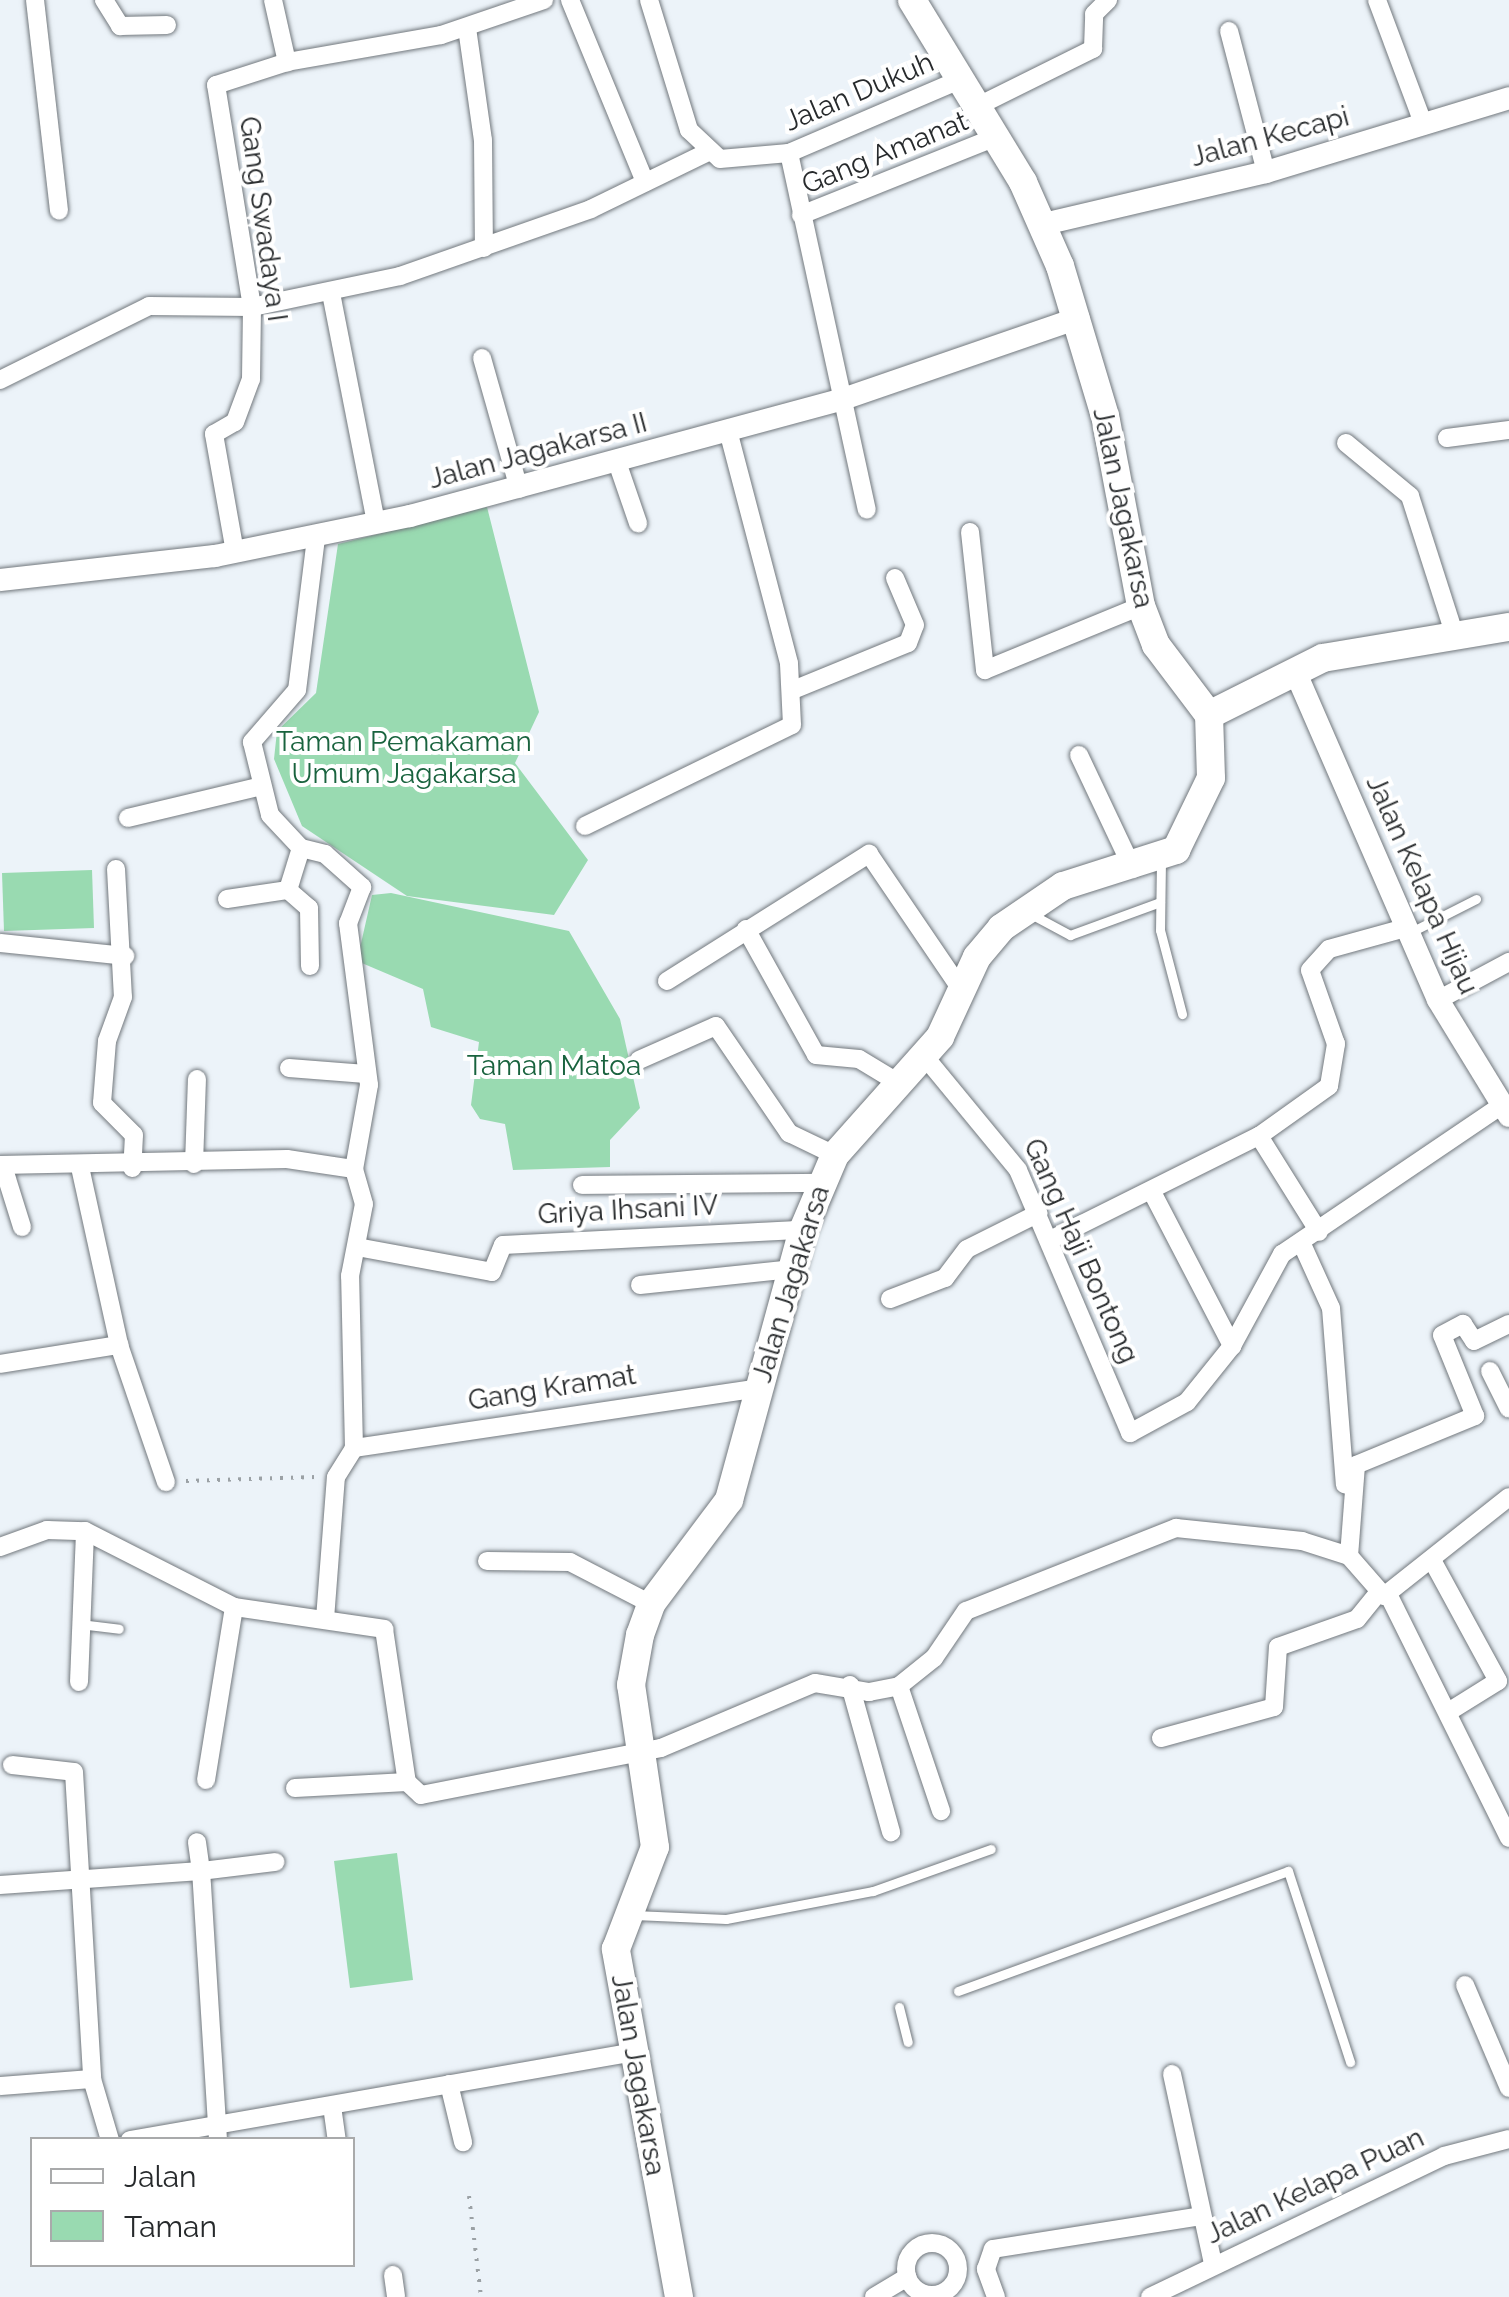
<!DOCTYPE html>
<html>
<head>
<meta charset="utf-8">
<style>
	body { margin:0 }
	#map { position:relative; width:1509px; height:2297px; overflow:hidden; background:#ecf3f9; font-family:Raleway,sans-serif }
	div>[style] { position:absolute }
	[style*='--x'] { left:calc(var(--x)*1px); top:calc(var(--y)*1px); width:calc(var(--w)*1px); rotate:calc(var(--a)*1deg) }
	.green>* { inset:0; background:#99dab1 }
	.path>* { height:4px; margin-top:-2px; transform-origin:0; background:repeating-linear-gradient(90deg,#9ba1a5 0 2.5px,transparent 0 10.5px) }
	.roads { filter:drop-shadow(0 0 2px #72787d) drop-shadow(0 0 2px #72787d) }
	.service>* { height:9px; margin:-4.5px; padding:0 4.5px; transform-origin:4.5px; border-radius:4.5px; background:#fff }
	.minor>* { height:18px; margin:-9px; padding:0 9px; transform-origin:9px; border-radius:9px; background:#fff }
	.minor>.ring { margin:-9px; padding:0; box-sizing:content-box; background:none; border:18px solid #fff; border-radius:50% }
	.tertiary>* { height:22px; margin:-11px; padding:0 11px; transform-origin:11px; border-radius:11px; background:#fff }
	.secondary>* { height:28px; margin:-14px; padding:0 14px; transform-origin:14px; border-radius:14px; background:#fff }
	span { translate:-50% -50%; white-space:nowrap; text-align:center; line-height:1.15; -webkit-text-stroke:8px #fff; paint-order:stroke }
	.street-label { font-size:28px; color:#272a2c }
	.park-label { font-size:28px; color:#19633e }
	.legend { position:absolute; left:30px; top:2137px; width:325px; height:130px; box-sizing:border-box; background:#fff; border:2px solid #a9aaab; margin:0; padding:12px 18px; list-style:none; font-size:30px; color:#272a2c }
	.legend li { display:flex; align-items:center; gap:20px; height:50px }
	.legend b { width:50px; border:2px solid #a9aaab }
</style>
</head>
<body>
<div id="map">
	<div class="green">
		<div style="clip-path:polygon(487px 507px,539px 712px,515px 763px,588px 860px,554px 915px,407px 896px,302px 826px,274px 759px,277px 731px,316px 693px,338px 544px)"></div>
		<div style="clip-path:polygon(92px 870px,94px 928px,4px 931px,2px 873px)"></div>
		<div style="clip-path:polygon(391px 893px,569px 931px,620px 1019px,640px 1108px,610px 1140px,610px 1167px,513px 1170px,505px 1124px,480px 1119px,471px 1105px,479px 1042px,431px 1027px,423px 989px,357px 961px,372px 895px)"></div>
		<div style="clip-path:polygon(397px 1853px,413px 1980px,350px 1988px,334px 1861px)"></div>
	</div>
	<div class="path">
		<div style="--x:186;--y:1481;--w:130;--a:-1.8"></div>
		<div style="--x:469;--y:2196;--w:102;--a:83.2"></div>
	</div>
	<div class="roads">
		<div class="service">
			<div style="--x:1161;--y:860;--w:70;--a:90.8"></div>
			<div style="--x:1160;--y:930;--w:87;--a:75.3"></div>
			<div style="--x:1029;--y:913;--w:47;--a:28.2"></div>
			<div style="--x:1070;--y:935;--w:96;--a:-20.1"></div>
			<div style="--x:1411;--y:932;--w:73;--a:-26.9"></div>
			<div style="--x:80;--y:1624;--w:39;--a:7"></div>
			<div style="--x:634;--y:1915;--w:92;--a:2.5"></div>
			<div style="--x:726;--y:1919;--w:150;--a:-10.8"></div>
			<div style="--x:873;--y:1891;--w:125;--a:-19.6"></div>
			<div style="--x:958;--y:1991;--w:351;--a:-20"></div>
			<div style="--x:1288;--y:1871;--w:201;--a:72"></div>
			<div style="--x:899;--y:2007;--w:36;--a:76"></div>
		</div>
		<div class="minor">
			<div style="--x:35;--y:0;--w:212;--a:83.5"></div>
			<div style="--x:104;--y:0;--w:31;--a:58"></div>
			<div style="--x:120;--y:26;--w:47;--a:-1.2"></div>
			<div style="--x:273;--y:0;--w:64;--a:77.3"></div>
			<div style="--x:570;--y:0;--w:197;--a:67.6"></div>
			<div style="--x:649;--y:0;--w:136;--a:72.9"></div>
			<div style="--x:689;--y:130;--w:42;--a:43.1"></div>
			<div style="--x:720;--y:159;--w:69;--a:-5"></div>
			<div style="--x:789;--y:153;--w:185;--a:-23.2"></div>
			<div style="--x:1377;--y:0;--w:134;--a:69.5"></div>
			<div style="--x:467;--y:28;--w:113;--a:81.9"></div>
			<div style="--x:483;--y:140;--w:108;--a:89.5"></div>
			<div style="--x:1229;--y:31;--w:146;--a:75.3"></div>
			<div style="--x:976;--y:107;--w:131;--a:-26.4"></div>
			<div style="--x:1093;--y:49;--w:35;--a:-88"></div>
			<div style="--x:1094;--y:14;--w:20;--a:-45"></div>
			<div style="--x:789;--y:153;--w:365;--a:77.7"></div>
			<div style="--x:801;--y:215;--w:210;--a:-21.8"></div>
			<div style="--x:331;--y:293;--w:234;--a:78.9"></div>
			<div style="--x:482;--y:358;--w:136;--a:74.2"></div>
			<div style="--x:0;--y:380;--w:166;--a:-26.4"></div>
			<div style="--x:149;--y:306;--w:103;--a:0.6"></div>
			<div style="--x:252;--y:307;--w:151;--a:-11.8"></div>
			<div style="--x:400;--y:276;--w:202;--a:-19.3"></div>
			<div style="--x:591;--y:209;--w:130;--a:-26"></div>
			<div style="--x:1447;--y:438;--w:63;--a:-7.4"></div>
			<div style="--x:1346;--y:443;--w:83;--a:39.6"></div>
			<div style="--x:1410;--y:496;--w:147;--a:72.2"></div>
			<div style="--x:617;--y:462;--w:65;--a:71"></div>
			<div style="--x:970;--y:532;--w:139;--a:83.8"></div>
			<div style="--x:985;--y:670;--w:169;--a:-22.3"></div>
			<div style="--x:316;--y:538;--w:153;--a:97.1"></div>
			<div style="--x:297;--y:690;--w:69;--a:130.9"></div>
			<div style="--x:252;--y:742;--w:75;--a:76.1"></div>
			<div style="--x:270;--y:815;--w:45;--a:46.8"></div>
			<div style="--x:301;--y:848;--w:25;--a:14"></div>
			<div style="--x:325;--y:854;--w:50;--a:41.7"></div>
			<div style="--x:362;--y:887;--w:39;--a:111"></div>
			<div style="--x:348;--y:923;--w:163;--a:82.6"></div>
			<div style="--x:369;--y:1085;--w:85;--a:100.1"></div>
			<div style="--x:235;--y:552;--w:120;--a:-100.1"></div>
			<div style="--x:214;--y:434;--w:24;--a:-30"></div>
			<div style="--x:235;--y:422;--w:46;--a:-69.6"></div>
			<div style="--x:251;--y:379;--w:72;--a:-89.2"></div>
			<div style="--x:252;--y:307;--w:225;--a:-99.2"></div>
			<div style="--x:216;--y:85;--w:75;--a:-17.9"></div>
			<div style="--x:287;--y:62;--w:156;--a:-9.9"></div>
			<div style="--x:441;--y:35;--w:109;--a:-18.8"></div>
			<div style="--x:793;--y:690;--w:124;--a:-22.2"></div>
			<div style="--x:908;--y:643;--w:19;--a:-69"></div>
			<div style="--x:915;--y:625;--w:51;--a:-113.1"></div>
			<div style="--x:1079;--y:755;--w:126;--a:64.7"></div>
			<div style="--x:128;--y:818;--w:134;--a:-13.4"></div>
			<div style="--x:585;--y:826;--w:230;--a:-26"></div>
			<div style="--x:792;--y:725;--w:62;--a:-92.8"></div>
			<div style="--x:789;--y:663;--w:240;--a:-104.7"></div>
			<div style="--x:301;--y:848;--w:44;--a:107.2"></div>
			<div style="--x:288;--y:890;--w:28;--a:41"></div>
			<div style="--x:309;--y:908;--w:58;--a:89"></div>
			<div style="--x:116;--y:869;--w:128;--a:86.9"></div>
			<div style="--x:123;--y:997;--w:47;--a:110"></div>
			<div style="--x:107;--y:1041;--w:62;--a:94.6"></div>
			<div style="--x:102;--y:1103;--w:45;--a:45"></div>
			<div style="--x:134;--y:1135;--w:33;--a:93"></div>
			<div style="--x:227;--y:899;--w:62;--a:-8.4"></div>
			<div style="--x:746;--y:929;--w:144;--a:60.9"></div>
			<div style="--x:816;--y:1055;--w:43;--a:5.3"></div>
			<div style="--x:859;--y:1059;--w:44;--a:31.2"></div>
			<div style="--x:0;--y:943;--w:126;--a:5.9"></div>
			<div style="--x:667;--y:981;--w:239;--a:-32.2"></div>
			<div style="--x:869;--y:854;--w:162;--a:55.8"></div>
			<div style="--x:1438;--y:1000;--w:81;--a:-28.2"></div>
			<div style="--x:925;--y:1057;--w:146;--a:50.5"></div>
			<div style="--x:1018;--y:1170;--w:286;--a:66.9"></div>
			<div style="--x:1130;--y:1433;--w:65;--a:-28.5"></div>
			<div style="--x:1187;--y:1402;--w:72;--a:-51.2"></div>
			<div style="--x:1232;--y:1346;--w:105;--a:-61.5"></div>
			<div style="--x:1282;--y:1254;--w:266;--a:-34.1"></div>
			<div style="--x:639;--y:1060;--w:84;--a:-23.8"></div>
			<div style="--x:716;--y:1026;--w:130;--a:55.7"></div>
			<div style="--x:789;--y:1133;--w:51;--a:25.6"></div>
			<div style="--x:289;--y:1068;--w:77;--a:4.5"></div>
			<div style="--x:1259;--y:1136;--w:113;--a:58"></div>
			<div style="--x:194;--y:1164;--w:85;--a:-88"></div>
			<div style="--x:0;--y:1165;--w:287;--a:-1.2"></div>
			<div style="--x:287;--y:1159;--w:68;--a:8.5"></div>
			<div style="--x:3;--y:1166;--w:64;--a:72.7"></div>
			<div style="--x:80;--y:1167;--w:182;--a:77.6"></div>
			<div style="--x:582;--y:1185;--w:238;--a:-0.5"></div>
			<div style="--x:1152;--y:1192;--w:174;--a:62.5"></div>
			<div style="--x:1050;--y:1240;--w:233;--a:-26.5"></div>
			<div style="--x:1259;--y:1136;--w:86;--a:-35.5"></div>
			<div style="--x:1329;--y:1086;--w:43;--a:-80.5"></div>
			<div style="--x:1336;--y:1044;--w:78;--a:-109.4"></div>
			<div style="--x:1310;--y:970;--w:28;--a:-48"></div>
			<div style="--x:1329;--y:949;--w:79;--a:-15.4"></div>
			<div style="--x:1301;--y:1242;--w:72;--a:65.6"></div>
			<div style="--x:1331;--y:1308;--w:177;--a:85.5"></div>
			<div style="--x:357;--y:1247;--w:137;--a:10.5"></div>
			<div style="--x:492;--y:1272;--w:29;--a:-68"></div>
			<div style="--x:503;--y:1245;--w:300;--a:-2.9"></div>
			<div style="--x:640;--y:1285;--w:152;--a:-6"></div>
			<div style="--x:890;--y:1299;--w:59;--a:-20.9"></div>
			<div style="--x:945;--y:1278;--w:36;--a:-53"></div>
			<div style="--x:967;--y:1249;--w:80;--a:-26.6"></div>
			<div style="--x:0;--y:1364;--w:121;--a:-9.1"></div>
			<div style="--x:119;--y:1345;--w:145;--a:71.1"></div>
			<div style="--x:1490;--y:1371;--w:42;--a:63.4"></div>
			<div style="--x:354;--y:1448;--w:409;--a:-8.4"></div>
			<div style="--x:0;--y:1547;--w:50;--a:-19.9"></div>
			<div style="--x:47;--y:1530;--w:38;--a:2"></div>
			<div style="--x:85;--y:1531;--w:167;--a:27"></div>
			<div style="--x:234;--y:1607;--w:152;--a:8.3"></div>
			<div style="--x:384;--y:1629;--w:155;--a:81.5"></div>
			<div style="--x:407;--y:1782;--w:19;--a:43"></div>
			<div style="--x:421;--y:1795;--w:245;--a:-11.1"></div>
			<div style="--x:661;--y:1748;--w:167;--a:-22.9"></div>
			<div style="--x:815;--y:1683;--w:55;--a:9.5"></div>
			<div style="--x:869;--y:1692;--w:31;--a:-11"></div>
			<div style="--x:899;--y:1686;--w:45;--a:-38.7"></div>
			<div style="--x:934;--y:1658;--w:57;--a:-55.8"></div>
			<div style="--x:966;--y:1611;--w:226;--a:-21.6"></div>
			<div style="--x:1176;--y:1528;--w:127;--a:5.9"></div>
			<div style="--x:1302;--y:1541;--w:49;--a:17.7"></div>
			<div style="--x:1349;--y:1556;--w:53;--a:48.8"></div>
			<div style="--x:1384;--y:1596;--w:159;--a:-38.4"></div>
			<div style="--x:1349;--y:1556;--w:91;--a:-85.6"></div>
			<div style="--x:1356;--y:1465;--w:129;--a:-22.4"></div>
			<div style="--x:1475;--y:1416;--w:87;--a:-112.2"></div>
			<div style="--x:1442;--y:1335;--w:24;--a:-28"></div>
			<div style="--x:1463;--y:1324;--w:20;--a:57"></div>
			<div style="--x:1474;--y:1341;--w:39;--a:-26"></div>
			<div style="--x:1432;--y:1560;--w:138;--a:61.4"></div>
			<div style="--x:1498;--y:1681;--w:57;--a:148"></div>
			<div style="--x:487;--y:1561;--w:83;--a:0.7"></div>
			<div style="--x:570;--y:1562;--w:91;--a:27.4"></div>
			<div style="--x:1388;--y:1594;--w:272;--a:63.6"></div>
			<div style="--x:325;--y:1619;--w:142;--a:-85.6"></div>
			<div style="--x:336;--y:1477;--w:34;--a:-58"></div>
			<div style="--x:354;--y:1448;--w:172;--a:-91.3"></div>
			<div style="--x:350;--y:1276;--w:73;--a:-79"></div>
			<div style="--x:364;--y:1204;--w:36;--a:-106"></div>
			<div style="--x:79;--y:1682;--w:151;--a:-87.7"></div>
			<div style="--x:850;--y:1685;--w:153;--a:74.4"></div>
			<div style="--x:899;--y:1686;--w:132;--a:71.4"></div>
			<div style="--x:1161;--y:1738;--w:117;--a:-15.3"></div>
			<div style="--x:1274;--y:1707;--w:60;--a:-86.2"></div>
			<div style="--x:1278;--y:1647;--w:84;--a:-19.5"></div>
			<div style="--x:1357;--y:1619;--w:35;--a:-51"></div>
			<div style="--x:12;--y:1765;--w:62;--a:6.4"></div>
			<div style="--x:74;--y:1772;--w:308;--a:86.6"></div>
			<div style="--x:92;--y:2079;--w:64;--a:73.6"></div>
			<div style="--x:206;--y:1780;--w:175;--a:-80.8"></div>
			<div style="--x:295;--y:1788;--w:112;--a:-3.1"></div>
			<div style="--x:0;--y:1885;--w:201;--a:-4"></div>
			<div style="--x:201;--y:1871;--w:29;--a:-98"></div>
			<div style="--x:1465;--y:1985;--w:112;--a:66.9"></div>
			<div style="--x:1172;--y:2074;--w:194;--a:77.8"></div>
			<div style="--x:449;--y:2084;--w:60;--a:76.4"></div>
			<div style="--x:0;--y:2086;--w:92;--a:-4.4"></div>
			<div style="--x:332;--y:2106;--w:34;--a:82"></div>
			<div style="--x:130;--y:2140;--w:512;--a:-9.9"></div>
			<div style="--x:218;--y:2140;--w:270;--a:-93.6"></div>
			<div style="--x:201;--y:1871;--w:75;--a:-6.9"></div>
			<div class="ring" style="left:906px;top:2243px;width:34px;height:34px"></div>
			<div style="--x:393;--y:2275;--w:22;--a:82"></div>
			<div style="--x:874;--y:2297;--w:39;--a:-31"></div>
			<div style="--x:996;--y:2297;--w:30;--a:-110"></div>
			<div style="--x:986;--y:2269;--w:21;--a:-71"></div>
			<div style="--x:993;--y:2249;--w:211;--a:-9"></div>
			<div style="--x:1150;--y:2297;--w:326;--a:-25.6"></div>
			<div style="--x:1444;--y:2156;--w:67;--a:-14.7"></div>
		</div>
		<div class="tertiary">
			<div style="--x:1044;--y:224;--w:228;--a:-13.2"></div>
			<div style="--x:1266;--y:172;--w:254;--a:-16.9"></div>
			<div style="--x:0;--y:580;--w:216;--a:-6.4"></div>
			<div style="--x:215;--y:556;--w:199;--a:-11.6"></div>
			<div style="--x:410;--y:516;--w:449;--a:-15.1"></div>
			<div style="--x:843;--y:399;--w:249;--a:-19"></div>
			<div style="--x:1295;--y:671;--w:359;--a:66.5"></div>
			<div style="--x:1438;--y:1000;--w:136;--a:58.5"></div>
		</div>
		<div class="secondary">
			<div style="--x:1209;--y:715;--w:127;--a:-26.6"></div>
			<div style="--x:1323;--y:658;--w:189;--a:-9.5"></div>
			<div style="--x:679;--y:2297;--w:354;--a:-100.3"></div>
			<div style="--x:616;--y:1949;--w:109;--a:-69.1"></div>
			<div style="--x:655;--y:1847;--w:164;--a:-98.4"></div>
			<div style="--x:631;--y:1685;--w:51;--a:-79.8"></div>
			<div style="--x:640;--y:1635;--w:33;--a:-70"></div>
			<div style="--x:651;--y:1604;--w:130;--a:-53.1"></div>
			<div style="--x:729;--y:1500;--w:280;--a:-74.7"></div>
			<div style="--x:803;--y:1230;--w:82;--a:-66.9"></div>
			<div style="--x:835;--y:1155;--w:158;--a:-48.3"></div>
			<div style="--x:940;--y:1037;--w:88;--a:-65.2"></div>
			<div style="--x:977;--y:957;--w:38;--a:-50"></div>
			<div style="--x:1001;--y:928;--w:75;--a:-34.1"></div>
			<div style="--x:1063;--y:886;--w:119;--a:-17.7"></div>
			<div style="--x:1176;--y:850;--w:80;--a:-64.1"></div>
			<div style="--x:1211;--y:778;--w:63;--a:-91.8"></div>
			<div style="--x:1209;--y:715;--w:88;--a:-127.1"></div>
			<div style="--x:1156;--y:645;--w:42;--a:-111"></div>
			<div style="--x:1141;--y:606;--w:193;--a:-100.7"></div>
			<div style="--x:1105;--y:416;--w:157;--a:-106.7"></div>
			<div style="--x:1060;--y:266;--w:92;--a:-113.8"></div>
			<div style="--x:1023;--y:182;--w:213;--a:-121.4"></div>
		</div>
	</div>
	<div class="street-label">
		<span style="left:859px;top:92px;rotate:-23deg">Jalan Dukuh</span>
		<span style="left:1270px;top:137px;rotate:-15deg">Jalan Kecapi</span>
		<span style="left:885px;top:153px;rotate:-22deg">Gang Amanat</span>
		<span style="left:263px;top:219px;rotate:82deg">Gang Swadaya I</span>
		<span style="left:538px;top:451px;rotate:-15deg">Jalan Jagakarsa II</span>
		<span style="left:1123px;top:508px;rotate:78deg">Jalan Jagakarsa</span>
		<span style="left:1422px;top:885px;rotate:66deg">Jalan Kelapa Hijau</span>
		<span style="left:628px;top:1210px;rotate:-3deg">Griya Ihsani IV</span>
		<span style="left:1081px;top:1251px;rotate:66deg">Gang Haji Bontong</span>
		<span style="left:791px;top:1284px;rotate:-73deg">Jalan Jagakarsa</span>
		<span style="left:552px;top:1388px;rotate:-9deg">Gang Kramat</span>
		<span style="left:638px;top:2075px;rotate:80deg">Jalan Jagakarsa</span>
		<span style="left:1315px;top:2186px;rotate:-25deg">Jalan Kelapa Puan</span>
	</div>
	<div class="park-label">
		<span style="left:404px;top:758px">Taman Pemakaman<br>Umum Jagakarsa</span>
		<span style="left:554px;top:1066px">Taman Matoa</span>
	</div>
	<ul class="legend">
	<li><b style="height:12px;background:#fff"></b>Jalan</li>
	<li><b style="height:28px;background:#99dab1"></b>Taman</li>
	</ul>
</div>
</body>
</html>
